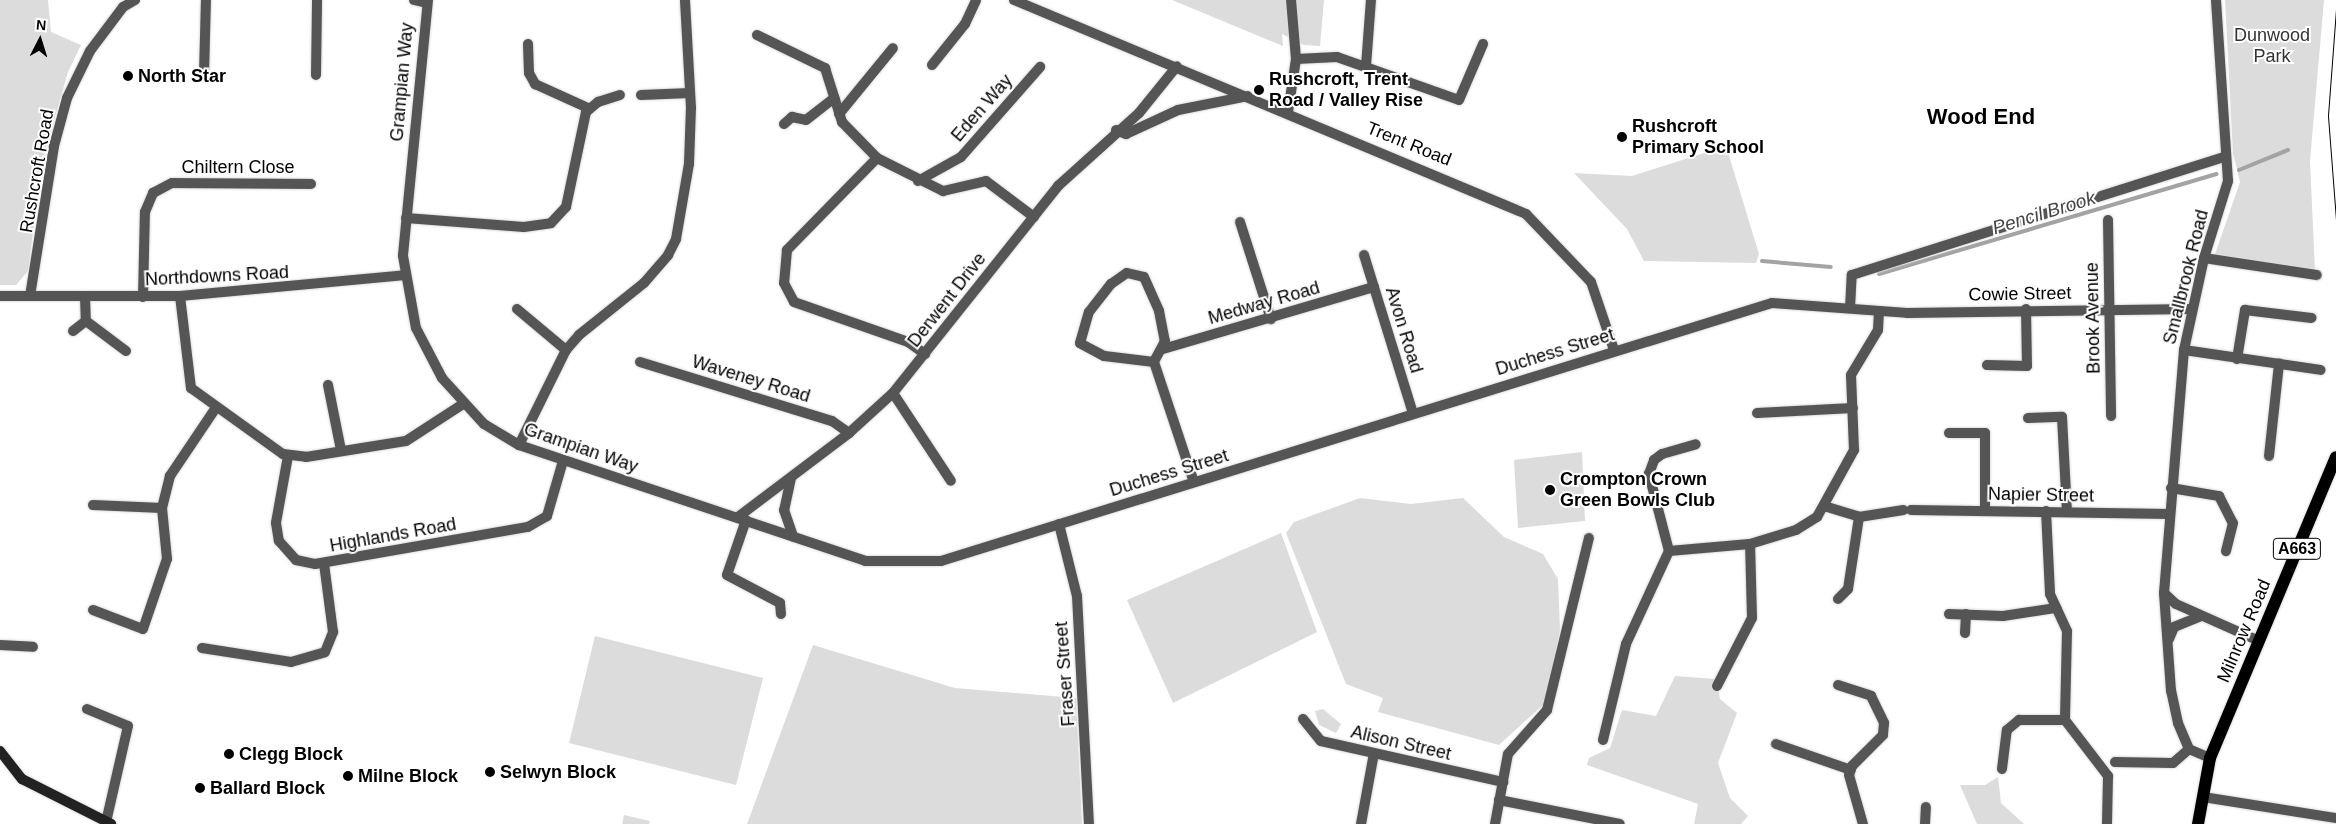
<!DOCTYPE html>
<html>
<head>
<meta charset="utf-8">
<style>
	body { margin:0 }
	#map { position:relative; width:2336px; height:824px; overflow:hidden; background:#fff; font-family:Helvetica,sans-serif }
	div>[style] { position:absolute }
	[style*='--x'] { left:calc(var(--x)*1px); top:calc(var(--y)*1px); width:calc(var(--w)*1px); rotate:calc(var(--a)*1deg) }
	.green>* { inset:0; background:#dcdcdc }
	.stream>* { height:4px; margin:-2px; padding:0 2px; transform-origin:2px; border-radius:2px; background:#a3a3a3 }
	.roads { filter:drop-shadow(0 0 1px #dbdbdb) drop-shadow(0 0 1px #dbdbdb) }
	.street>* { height:10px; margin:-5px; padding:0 5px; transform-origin:5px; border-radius:5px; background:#555 }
	.secondary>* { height:10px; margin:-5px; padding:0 5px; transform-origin:5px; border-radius:5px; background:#222 }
	.primary>* { height:12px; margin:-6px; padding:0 6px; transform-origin:6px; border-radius:6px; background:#000 }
	.tram>* { height:1px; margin:-0.5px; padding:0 0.5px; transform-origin:0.5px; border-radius:0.5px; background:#000 }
	.dots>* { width:14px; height:14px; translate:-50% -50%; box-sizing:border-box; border:2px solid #fff; border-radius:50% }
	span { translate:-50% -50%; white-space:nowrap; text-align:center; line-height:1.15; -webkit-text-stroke:4px #fff; paint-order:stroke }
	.shield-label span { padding:1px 4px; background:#fff; border:1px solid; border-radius:4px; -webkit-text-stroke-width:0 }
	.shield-label { font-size:16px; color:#000; font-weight:700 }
	.park-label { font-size:18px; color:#333 }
	.poi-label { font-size:18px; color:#000; font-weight:700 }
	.left { translate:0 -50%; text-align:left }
	.street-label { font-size:18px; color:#000 }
	.water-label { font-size:19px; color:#444; font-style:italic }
	.district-label { font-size:22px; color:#000; font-weight:700 }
	.north { position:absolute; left:15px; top:15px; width:50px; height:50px; -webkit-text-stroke:4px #fff; paint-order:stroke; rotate:5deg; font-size:14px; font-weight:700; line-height:20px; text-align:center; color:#000 }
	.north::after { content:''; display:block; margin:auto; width:18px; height:22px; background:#000; clip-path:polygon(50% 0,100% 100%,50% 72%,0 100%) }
</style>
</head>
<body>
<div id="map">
	<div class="green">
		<div style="clip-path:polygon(0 0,48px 0,51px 32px,81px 45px,68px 72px,42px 162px,28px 271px,16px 285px,0 285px)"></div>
		<div style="clip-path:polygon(1172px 0,1324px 0,1320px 46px,1304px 45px,1282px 34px,1283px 46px)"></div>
		<div style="clip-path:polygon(2225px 0,2324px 0,2310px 161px,2315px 271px,2214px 257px,2240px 182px,2233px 153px)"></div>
		<div style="clip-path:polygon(1726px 146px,1759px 254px,1756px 263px,1644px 261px,1627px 229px,1574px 173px,1632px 176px)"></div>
		<div style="clip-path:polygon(1582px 452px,1585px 521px,1518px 528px,1514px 460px)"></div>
		<div style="clip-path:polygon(1360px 498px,1411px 504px,1463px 498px,1504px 537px,1543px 554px,1558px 579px,1560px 630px,1546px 702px,1499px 745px,1378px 712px,1383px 698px,1346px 684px,1286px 533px,1294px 522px)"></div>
		<div style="clip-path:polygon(1281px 533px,1317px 632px,1173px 703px,1127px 600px)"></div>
		<div style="clip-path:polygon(595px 636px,763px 678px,736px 785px,569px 743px)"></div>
		<div style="clip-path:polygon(813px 645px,955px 688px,1076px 698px,1082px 824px,747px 824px)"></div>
		<div style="clip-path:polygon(1675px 676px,1716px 679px,1720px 699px,1737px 713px,1718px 763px,1730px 798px,1748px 816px,1741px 824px,1694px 824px,1698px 804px,1587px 765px,1589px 758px,1610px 748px,1622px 710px,1656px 716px)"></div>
		<div style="clip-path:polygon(1323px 709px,1341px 724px,1336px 733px,1319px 725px,1315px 711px)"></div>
		<div style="clip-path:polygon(1998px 777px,2001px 803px,2024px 824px,1977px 824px,1960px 785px,1985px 785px)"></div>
		<div style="clip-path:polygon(624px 815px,650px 821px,649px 824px,622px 824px)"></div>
	</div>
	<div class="stream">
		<div style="--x:2239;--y:170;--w:53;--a:-22.2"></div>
		<div style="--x:1762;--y:261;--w:69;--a:5"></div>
		<div style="--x:1879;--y:274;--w:352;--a:-16.5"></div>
	</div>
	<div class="roads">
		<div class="street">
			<div style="--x:414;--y:0;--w:13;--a:13"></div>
			<div style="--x:428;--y:0;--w:257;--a:95.6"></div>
			<div style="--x:403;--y:256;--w:73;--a:79.8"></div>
			<div style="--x:416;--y:328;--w:56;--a:62.5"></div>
			<div style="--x:442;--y:378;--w:62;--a:47.6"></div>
			<div style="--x:484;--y:424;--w:41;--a:31"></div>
			<div style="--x:519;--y:445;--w:365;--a:18.5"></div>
			<div style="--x:865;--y:561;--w:76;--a:0"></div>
			<div style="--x:941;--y:561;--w:870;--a:-17.25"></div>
			<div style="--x:1772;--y:303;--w:135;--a:4.2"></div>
			<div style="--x:1907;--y:313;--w:285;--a:-0.8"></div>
			<div style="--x:1014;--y:0;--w:555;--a:22.68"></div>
			<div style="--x:1526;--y:214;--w:94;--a:46.3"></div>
			<div style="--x:1591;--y:282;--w:72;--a:71.3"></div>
			<div style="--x:757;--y:35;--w:76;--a:25.9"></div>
			<div style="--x:825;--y:68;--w:57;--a:72.5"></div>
			<div style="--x:842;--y:122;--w:50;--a:45.8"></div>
			<div style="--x:877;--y:158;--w:74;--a:26.6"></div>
			<div style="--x:943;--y:191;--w:44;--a:-13.1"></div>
			<div style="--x:986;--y:181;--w:60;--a:36.9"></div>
			<div style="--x:528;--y:44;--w:29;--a:88"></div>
			<div style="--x:529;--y:73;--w:13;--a:61"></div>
			<div style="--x:535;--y:84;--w:60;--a:24.4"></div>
			<div style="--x:1296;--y:59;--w:41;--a:-2.8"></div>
			<div style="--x:1337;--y:57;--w:129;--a:19.4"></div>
			<div style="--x:1459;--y:100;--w:61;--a:-66.8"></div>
			<div style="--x:932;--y:65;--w:53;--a:-51.2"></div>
			<div style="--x:965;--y:24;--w:26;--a:-65"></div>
			<div style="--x:1366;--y:66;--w:66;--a:-85.7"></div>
			<div style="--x:204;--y:74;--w:74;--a:-88.5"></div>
			<div style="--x:316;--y:75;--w:75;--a:-89.2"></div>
			<div style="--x:641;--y:95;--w:49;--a:-2.3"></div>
			<div style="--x:1288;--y:112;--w:54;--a:-81.4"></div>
			<div style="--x:1296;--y:59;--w:59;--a:-94.8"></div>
			<div style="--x:839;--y:114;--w:85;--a:-50.7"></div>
			<div style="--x:784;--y:124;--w:11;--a:-41"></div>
			<div style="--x:792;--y:117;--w:14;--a:12"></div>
			<div style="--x:806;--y:120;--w:36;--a:-38"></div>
			<div style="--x:1116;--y:130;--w:11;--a:22"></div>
			<div style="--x:1126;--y:134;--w:57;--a:-24.8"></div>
			<div style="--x:1178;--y:110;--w:71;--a:-11.3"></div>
			<div style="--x:877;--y:158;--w:129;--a:134.4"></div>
			<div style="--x:787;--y:250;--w:33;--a:95"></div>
			<div style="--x:784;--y:283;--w:21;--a:62"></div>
			<div style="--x:794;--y:302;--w:121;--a:19.3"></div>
			<div style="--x:908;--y:342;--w:21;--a:35"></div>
			<div style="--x:918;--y:181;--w:49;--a:-29.2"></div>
			<div style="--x:961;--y:157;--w:120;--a:-48.7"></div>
			<div style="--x:406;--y:218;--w:118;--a:4.4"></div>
			<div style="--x:524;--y:227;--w:27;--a:-8"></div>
			<div style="--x:551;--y:223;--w:22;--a:-47"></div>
			<div style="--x:566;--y:207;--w:97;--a:-78.1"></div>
			<div style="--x:586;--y:112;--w:16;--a:-40"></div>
			<div style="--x:598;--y:102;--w:23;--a:-18"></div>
			<div style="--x:2108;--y:220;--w:196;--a:89.1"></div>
			<div style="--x:1240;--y:222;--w:102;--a:72.3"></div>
			<div style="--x:1364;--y:255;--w:165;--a:72.8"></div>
			<div style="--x:2204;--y:258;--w:114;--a:8.6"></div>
			<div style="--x:1127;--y:273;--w:17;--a:13"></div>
			<div style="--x:1144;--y:277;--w:37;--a:66"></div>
			<div style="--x:1159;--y:311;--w:31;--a:79"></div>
			<div style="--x:1165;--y:341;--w:24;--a:118"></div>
			<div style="--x:1154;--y:362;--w:50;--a:-173.2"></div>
			<div style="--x:1104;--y:356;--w:27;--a:-152"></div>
			<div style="--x:1080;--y:343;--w:32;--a:-74"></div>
			<div style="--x:1089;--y:312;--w:36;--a:-52"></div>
			<div style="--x:1111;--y:284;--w:19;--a:-35"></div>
			<div style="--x:0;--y:296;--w:30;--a:0"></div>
			<div style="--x:30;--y:296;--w:152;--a:-80.9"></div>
			<div style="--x:54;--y:146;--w:50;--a:-74.8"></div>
			<div style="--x:67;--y:98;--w:52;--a:-63.9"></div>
			<div style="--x:90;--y:51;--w:55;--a:-53.1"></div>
			<div style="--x:123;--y:7;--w:14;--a:-30"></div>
			<div style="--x:30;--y:296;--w:150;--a:0"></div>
			<div style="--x:180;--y:296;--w:226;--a:-5.3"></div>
			<div style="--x:180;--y:296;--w:93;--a:83.2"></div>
			<div style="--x:191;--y:388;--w:113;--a:35.7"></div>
			<div style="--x:283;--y:454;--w:23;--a:7"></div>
			<div style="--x:306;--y:457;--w:101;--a:-9.1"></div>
			<div style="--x:406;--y:441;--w:68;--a:-33"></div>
			<div style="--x:85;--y:297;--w:24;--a:88"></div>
			<div style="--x:86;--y:321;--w:50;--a:36.9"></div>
			<div style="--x:143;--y:297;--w:85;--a:-88.7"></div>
			<div style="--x:145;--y:212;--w:21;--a:-67"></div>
			<div style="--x:153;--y:193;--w:21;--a:-28"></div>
			<div style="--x:172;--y:183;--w:139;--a:0.4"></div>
			<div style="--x:1850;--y:308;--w:33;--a:-87"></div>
			<div style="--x:1852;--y:275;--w:391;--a:-17.6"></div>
			<div style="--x:517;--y:309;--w:64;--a:39.9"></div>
			<div style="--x:73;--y:331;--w:16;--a:-38"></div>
			<div style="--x:1163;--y:349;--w:220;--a:-16.4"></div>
			<div style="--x:2184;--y:350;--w:138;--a:8.3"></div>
			<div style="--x:2237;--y:359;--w:50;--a:-80.7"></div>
			<div style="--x:2245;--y:310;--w:67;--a:6.8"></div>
			<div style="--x:640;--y:362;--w:201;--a:17.1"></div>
			<div style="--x:832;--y:421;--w:21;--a:35"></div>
			<div style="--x:1154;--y:362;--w:126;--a:71.6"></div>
			<div style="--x:1987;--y:365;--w:40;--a:1.4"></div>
			<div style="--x:2027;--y:366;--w:57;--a:-91"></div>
			<div style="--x:328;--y:385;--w:66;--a:78.7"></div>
			<div style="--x:893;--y:393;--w:105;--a:56.6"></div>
			<div style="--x:1757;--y:413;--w:96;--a:-3"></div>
			<div style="--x:2028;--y:418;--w:34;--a:-2"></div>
			<div style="--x:2062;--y:417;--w:94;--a:87"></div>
			<div style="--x:1949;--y:433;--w:36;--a:0"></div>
			<div style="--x:1985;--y:433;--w:77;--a:90"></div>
			<div style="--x:519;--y:445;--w:106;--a:-63.7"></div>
			<div style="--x:566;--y:350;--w:20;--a:-49"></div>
			<div style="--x:579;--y:335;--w:83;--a:-38.7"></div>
			<div style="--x:644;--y:283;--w:37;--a:-49"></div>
			<div style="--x:668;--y:255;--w:18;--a:-63"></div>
			<div style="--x:676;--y:239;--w:76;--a:-80.2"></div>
			<div style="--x:689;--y:164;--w:56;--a:-88"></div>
			<div style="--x:691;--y:108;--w:108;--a:-93.2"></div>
			<div style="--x:288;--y:456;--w:68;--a:100.2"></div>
			<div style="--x:276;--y:523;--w:18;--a:81"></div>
			<div style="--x:279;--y:541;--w:25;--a:48"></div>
			<div style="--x:296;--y:560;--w:19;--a:12"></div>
			<div style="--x:315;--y:564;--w:216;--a:-9.9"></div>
			<div style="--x:528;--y:527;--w:22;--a:-30"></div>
			<div style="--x:547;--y:516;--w:57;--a:-73.8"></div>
			<div style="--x:2269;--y:456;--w:93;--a:-83.8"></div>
			<div style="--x:791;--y:478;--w:33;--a:102"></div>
			<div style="--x:784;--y:510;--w:28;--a:71"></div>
			<div style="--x:2171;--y:488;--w:49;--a:9.5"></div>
			<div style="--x:2219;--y:496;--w:30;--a:63"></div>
			<div style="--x:2233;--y:523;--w:29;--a:104"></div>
			<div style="--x:93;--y:505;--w:69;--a:2.5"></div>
			<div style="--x:1824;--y:506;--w:37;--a:17"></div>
			<div style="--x:1859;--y:517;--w:45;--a:-9"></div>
			<div style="--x:1911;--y:510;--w:259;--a:0.9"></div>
			<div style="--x:2046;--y:511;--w:83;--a:87.2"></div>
			<div style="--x:2050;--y:594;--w:41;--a:65.3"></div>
			<div style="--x:2067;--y:631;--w:89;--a:91.3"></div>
			<div style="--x:738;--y:517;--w:139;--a:-37.1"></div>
			<div style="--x:849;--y:433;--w:59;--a:-42.3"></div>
			<div style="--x:893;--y:393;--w:265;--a:-51.4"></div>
			<div style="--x:1058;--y:186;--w:109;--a:-42"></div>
			<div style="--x:1139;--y:113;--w:60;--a:-51"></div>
			<div style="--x:746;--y:520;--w:58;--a:109.1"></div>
			<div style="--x:727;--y:575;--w:60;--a:27.8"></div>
			<div style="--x:780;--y:603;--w:11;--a:85"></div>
			<div style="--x:1059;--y:524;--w:74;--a:76"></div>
			<div style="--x:1077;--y:596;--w:228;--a:87"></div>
			<div style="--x:1669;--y:551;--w:80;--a:-104.6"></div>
			<div style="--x:1649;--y:474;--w:15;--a:-70"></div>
			<div style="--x:1654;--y:460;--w:10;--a:-37"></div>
			<div style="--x:1662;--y:454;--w:35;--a:-16"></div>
			<div style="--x:2164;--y:593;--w:16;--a:43"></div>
			<div style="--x:2176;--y:604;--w:91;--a:24"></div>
			<div style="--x:1838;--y:599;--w:14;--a:-45"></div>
			<div style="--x:1848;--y:589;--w:73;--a:-81.3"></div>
			<div style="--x:93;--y:610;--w:53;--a:20.8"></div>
			<div style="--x:143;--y:629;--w:74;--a:-71.1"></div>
			<div style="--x:167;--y:559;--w:51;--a:-95.6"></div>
			<div style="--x:162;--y:508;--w:33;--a:-76"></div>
			<div style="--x:170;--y:476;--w:81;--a:-56.1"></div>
			<div style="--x:1949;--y:614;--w:54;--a:2.1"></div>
			<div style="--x:2003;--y:616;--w:54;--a:-8.6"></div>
			<div style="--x:1965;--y:633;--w:19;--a:-87"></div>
			<div style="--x:2169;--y:639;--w:13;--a:-67"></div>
			<div style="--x:2174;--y:627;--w:29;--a:-22"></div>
			<div style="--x:0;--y:645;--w:33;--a:3"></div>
			<div style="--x:202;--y:648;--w:90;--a:8.9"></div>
			<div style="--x:291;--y:662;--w:35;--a:-16"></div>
			<div style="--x:325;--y:652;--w:22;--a:-68"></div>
			<div style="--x:333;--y:632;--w:69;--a:-97.5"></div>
			<div style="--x:1838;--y:685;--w:35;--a:18"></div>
			<div style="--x:1871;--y:696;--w:30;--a:64"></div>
			<div style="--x:1884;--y:723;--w:12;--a:95"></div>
			<div style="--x:1883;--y:735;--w:44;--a:135"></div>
			<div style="--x:1852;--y:766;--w:9;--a:108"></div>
			<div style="--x:1849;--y:775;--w:51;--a:74.1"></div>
			<div style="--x:1717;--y:686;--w:76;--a:-62.8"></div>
			<div style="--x:1752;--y:618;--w:74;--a:-91.5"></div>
			<div style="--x:87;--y:709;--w:44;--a:22.5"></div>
			<div style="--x:128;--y:726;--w:98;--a:102.9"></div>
			<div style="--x:1303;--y:719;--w:28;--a:51"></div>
			<div style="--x:1321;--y:741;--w:187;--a:12.7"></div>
			<div style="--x:2065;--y:720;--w:71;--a:52.5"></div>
			<div style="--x:2108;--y:776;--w:48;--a:91.2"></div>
			<div style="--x:1603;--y:740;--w:99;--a:-76.5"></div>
			<div style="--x:1626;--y:644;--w:102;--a:-65.2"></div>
			<div style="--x:1669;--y:551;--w:81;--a:-4.9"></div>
			<div style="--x:1750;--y:544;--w:48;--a:-16.9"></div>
			<div style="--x:1796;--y:530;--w:25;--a:-32"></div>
			<div style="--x:1817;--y:517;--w:77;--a:-61.1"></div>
			<div style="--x:1854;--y:450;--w:75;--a:-92.3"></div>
			<div style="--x:1851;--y:375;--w:52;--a:-59"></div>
			<div style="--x:1878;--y:330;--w:19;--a:-87"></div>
			<div style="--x:1776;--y:744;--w:79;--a:19.1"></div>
			<div style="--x:2210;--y:758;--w:23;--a:-157"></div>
			<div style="--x:2189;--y:749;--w:28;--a:-113"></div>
			<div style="--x:2178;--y:723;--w:33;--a:-102"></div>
			<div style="--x:2171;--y:691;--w:98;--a:-94.1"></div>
			<div style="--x:2164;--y:593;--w:244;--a:-85.3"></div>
			<div style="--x:2184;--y:350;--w:94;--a:-77.7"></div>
			<div style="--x:2204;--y:258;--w:81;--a:-72.7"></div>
			<div style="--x:2228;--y:181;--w:181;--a:-93.8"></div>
			<div style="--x:2115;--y:762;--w:58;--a:1"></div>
			<div style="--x:2173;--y:763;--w:21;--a:-41"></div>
			<div style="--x:2002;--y:769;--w:39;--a:-83"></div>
			<div style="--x:2007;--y:730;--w:16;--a:-40"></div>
			<div style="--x:2019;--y:720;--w:46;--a:0"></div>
			<div style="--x:2203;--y:797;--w:135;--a:9"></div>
			<div style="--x:1499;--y:800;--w:123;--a:11.2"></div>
			<div style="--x:1361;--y:824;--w:72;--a:-79.6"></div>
			<div style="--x:1495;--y:824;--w:71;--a:-79.5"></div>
			<div style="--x:1508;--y:754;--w:59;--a:-48.4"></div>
			<div style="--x:1547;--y:710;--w:177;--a:-76.3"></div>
			<div style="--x:1925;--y:824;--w:17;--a:-87"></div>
		</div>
		<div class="secondary">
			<div style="--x:0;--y:751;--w:36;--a:52"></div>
			<div style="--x:22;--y:779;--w:100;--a:26.8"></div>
		</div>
		<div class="primary">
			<div style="--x:2198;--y:824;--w:67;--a:-79.7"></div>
			<div style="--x:2210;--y:758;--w:326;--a:-67.3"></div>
		</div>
	</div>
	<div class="tram">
		<div style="--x:2336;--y:9;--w:107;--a:94.3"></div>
		<div style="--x:2328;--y:116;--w:105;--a:85.6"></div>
	</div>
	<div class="dots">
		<div style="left:128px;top:76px;background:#000"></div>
		<div style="left:1259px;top:90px;background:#000"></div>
		<div style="left:1622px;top:137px;background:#000"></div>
		<div style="left:1550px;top:490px;background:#000"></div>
		<div style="left:229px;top:754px;background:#000"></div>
		<div style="left:490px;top:772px;background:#000"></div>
		<div style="left:348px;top:776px;background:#000"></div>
		<div style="left:200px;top:788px;background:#000"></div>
	</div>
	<div class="shield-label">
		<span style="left:2297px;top:549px">A663</span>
	</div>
	<div class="park-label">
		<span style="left:2272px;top:46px">Dunwood<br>Park</span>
	</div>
	<div class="poi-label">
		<span class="left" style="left:138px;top:76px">North Star</span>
		<span class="left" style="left:1269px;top:90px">Rushcroft, Trent<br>Road / Valley Rise</span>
		<span class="left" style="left:1632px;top:137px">Rushcroft<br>Primary School</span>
		<span class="left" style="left:1560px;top:490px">Crompton Crown<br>Green Bowls Club</span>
		<span class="left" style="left:239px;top:754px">Clegg Block</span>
		<span class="left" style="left:500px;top:772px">Selwyn Block</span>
		<span class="left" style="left:358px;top:776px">Milne Block</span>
		<span class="left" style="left:210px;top:788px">Ballard Block</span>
	</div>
	<div class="street-label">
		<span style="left:402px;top:82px;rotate:-85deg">Grampian Way</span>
		<span style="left:982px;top:108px;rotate:-49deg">Eden Way</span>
		<span style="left:1409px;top:144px;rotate:22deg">Trent Road</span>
		<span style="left:238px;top:167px">Chiltern Close</span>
		<span style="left:37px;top:171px;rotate:-80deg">Rushcroft Road</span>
		<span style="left:217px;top:276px;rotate:-3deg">Northdowns Road</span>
		<span style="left:2186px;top:277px;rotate:-76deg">Smallbrook Road</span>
		<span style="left:2020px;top:294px;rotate:-1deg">Cowie Street</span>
		<span style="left:947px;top:300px;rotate:-52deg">Derwent Drive</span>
		<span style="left:1264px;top:303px;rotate:-16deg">Medway Road</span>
		<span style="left:2093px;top:318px;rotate:-91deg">Brook Avenue</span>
		<span style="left:1404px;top:330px;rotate:73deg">Avon Road</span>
		<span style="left:1555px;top:352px;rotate:-17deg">Duchess Street</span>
		<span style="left:751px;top:379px;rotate:17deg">Waveney Road</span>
		<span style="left:581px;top:448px;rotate:19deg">Grampian Way</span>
		<span style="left:1169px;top:473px;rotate:-17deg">Duchess Street</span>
		<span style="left:2041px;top:495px;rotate:1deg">Napier Street</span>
		<span style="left:393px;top:535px;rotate:-10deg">Highlands Road</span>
		<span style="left:2244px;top:631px;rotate:-67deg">Milnrow Road</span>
		<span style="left:1065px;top:674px;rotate:-94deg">Fraser Street</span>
		<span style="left:1401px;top:743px;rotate:13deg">Alison Street</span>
	</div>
	<div class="water-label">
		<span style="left:2044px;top:213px;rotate:-17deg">Pencil Brook</span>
	</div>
	<div class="district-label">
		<span style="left:1981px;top:117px">Wood End</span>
	</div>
	<div class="north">N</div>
</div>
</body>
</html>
